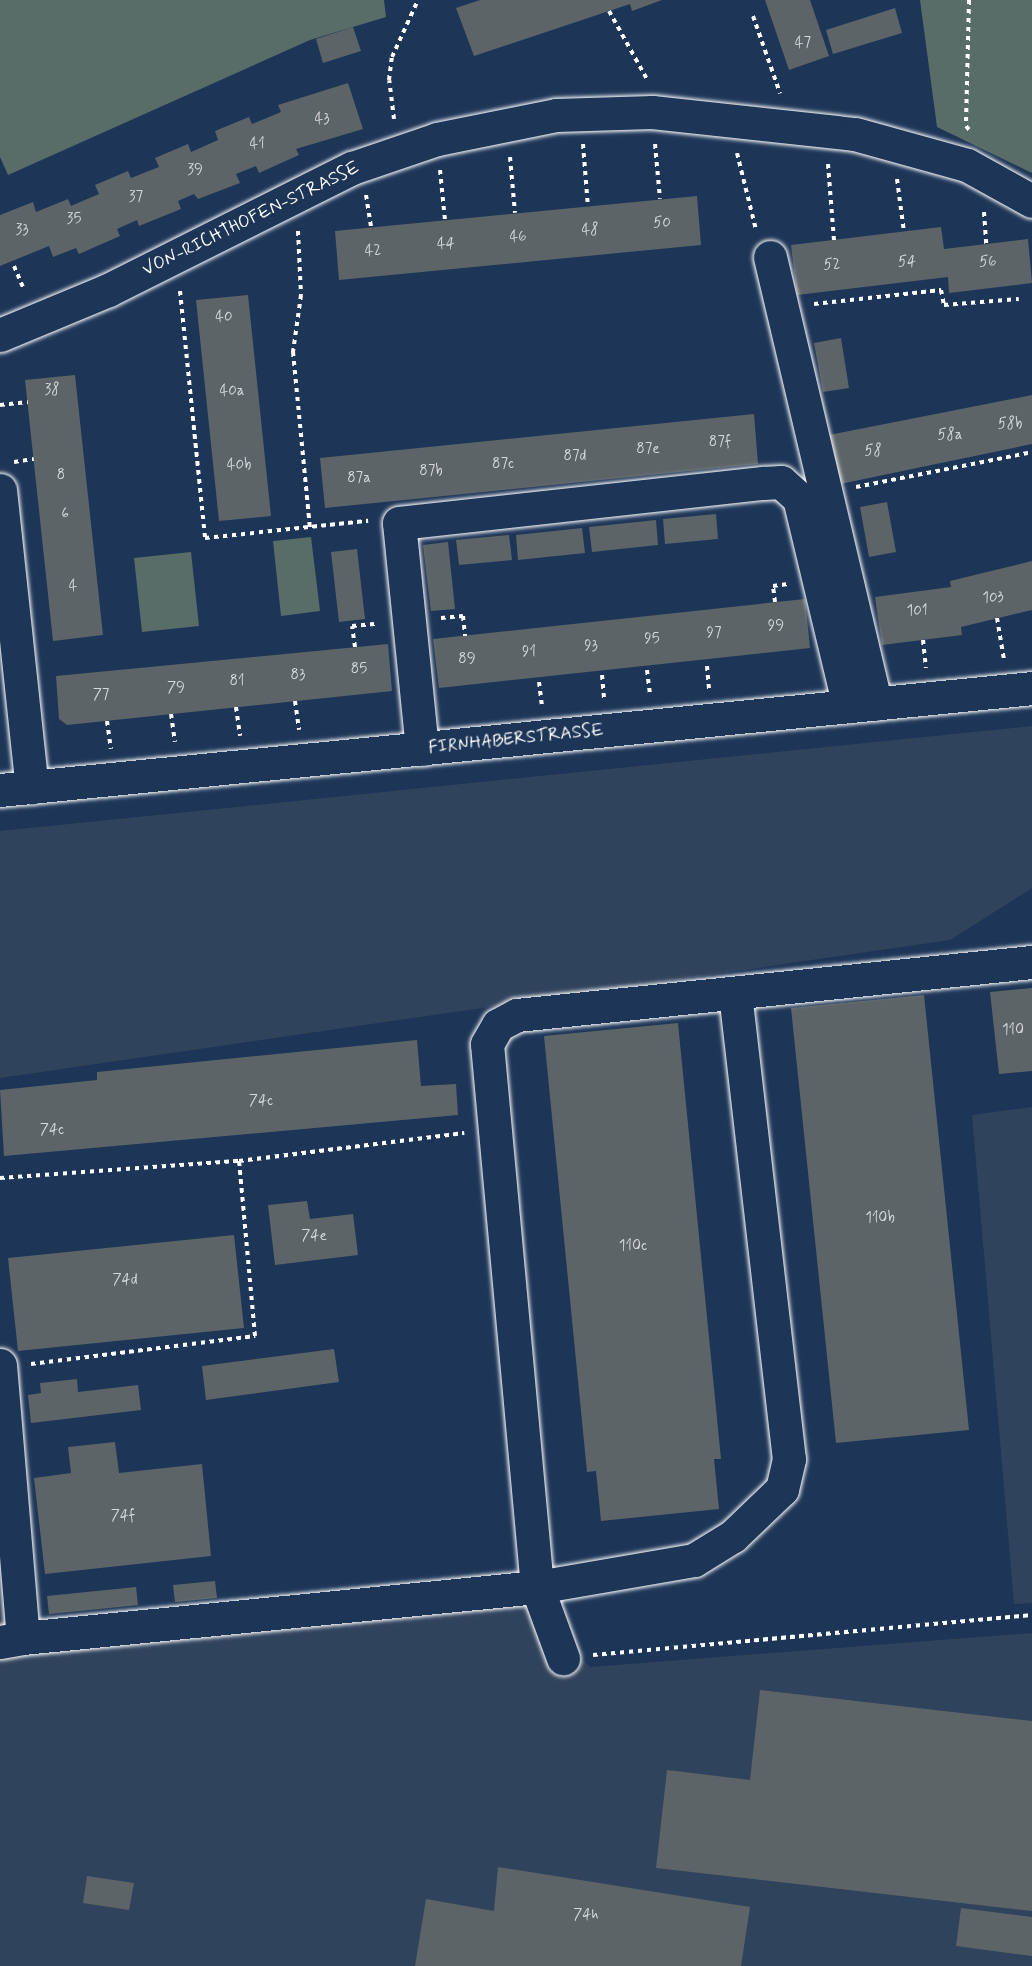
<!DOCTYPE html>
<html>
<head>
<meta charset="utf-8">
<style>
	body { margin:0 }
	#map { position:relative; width:1032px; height:1966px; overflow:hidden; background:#1d3557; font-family:Mynerve,sans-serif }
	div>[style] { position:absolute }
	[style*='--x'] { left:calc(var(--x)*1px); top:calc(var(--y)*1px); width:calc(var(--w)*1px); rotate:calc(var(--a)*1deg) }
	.built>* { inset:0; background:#30435c }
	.green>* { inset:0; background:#586d68 }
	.building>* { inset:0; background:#5c6468 }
	.path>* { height:4px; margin-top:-2px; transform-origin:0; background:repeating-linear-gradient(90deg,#fff 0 4.5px,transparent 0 9px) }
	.roads { filter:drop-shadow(0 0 2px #fff) drop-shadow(0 0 2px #fff) }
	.minor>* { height:33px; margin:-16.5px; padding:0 16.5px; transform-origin:16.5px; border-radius:16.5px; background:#1d3557 }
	span { translate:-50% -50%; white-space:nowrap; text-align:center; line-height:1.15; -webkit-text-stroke:5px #1d3557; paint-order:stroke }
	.number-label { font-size:15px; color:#d6d8d9 }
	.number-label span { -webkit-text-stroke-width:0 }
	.street-label { font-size:18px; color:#fff }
</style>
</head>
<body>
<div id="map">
	<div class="built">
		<div style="clip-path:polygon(1032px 726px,1032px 888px,950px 940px,0 1078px,0 831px)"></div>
		<div style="clip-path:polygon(1032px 1107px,1032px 1603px,1014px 1604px,972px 1115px)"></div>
		<div style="clip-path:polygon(0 1365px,26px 1623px,506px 1588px,590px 1667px,1032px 1633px,1032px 1966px,0 1966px)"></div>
	</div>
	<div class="green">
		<div style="clip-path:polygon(0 0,384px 0,386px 17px,310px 40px,8px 175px,0 157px)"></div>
		<div style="clip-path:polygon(920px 0,1032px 0,1032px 173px,937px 127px)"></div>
		<div style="clip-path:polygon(311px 537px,320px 611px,281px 616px,273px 541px)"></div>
		<div style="clip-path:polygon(191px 552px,199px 626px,142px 632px,134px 558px)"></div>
	</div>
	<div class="building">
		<div style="clip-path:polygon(480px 0,662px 0,632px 11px,630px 4px,474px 56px,456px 8px)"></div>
		<div style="clip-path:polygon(765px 0,810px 0,829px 56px,789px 70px)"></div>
		<div style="clip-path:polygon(895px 8px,902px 33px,833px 54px,826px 30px)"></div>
		<div style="clip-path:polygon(353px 27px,361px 51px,323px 63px,316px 39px)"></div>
		<div style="clip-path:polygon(348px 83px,363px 129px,296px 149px,299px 155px,259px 173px,256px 166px,236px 174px,240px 183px,198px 199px,194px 194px,178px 201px,181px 209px,139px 226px,137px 220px,117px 229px,120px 236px,79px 254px,76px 248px,53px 257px,49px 246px,0 266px,0 215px,33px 202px,36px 212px,68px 199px,71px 206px,99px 194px,95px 185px,128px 171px,131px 178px,159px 167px,155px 158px,188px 144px,191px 152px,218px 140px,215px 131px,249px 117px,252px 124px,281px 112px,278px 105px)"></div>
		<div style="clip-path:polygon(697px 196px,701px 245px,339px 280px,335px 231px)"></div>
		<div style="clip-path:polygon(941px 227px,944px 249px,1028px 239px,1032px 283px,949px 293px,948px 277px,797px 295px,791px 245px)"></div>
		<div style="clip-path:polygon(248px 295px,271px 516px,219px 521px,196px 300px)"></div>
		<div style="clip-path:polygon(841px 338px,849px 388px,823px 392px,814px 343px)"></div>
		<div style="clip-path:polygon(75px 375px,103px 635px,53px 641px,25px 380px)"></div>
		<div style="clip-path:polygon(1032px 395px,1032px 444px,840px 484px,829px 435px)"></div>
		<div style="clip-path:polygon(754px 414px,758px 464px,325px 508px,320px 458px)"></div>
		<div style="clip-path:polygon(887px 502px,896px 552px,869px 557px,860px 507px)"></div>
		<div style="clip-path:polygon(716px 514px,718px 539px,665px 544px,663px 519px)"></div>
		<div style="clip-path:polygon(656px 520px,658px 545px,592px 552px,589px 527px)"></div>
		<div style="clip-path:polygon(582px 528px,585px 553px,518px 560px,516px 535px)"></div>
		<div style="clip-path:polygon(509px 535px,512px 560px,459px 565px,456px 540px)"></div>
		<div style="clip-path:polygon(448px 542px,455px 609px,431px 611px,423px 545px)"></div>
		<div style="clip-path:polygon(357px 549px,365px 619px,339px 622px,331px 552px)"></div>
		<div style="clip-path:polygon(1032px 561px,1032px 610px,961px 627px,962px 635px,882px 645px,875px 597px,951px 587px,950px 581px)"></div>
		<div style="clip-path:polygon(805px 599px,810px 648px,439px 688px,433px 639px)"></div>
		<div style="clip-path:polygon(388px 644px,392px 691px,67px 725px,59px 719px,56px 676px)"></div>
		<div style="clip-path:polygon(1032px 988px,1032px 1071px,999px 1074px,990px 992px)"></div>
		<div style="clip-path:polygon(924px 995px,969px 1430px,836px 1443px,791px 1008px)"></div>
		<div style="clip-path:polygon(678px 1023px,721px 1459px,714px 1459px,719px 1509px,601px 1521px,596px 1471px,587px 1472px,544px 1036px)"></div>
		<div style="clip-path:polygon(417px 1040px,421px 1086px,456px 1084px,458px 1115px,4px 1156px,0 1090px,97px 1080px,97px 1072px)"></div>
		<div style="clip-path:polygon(307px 1201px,310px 1219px,353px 1214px,358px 1255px,275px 1265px,268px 1205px)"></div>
		<div style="clip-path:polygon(234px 1235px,244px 1328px,18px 1351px,8px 1258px)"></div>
		<div style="clip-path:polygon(334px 1349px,339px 1382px,206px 1400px,202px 1366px)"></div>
		<div style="clip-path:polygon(77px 1379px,78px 1392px,138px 1385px,141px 1410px,31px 1423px,28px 1395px,41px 1393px,40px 1383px)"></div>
		<div style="clip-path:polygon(115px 1442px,119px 1473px,202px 1464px,211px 1556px,45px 1574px,34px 1478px,71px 1473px,68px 1447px)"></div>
		<div style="clip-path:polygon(215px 1581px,217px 1598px,175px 1602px,173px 1585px)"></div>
		<div style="clip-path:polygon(136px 1587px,138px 1605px,49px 1614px,47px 1596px)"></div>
		<div style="clip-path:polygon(760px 1690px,1032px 1721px,1032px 1911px,656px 1868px,667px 1770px,750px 1780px)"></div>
		<div style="clip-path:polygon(498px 1867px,750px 1907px,741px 1966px,415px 1966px,426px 1899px,494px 1911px)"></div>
		<div style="clip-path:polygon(87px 1876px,134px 1883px,129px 1910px,83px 1903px)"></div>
		<div style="clip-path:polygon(961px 1908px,1032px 1917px,1032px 1956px,956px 1946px)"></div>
	</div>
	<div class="path">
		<div style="--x:969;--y:0;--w:126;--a:91.4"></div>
		<div style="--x:966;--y:126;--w:8;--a:50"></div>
		<div style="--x:609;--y:11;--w:80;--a:60.9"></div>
		<div style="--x:753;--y:16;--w:82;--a:70.7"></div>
		<div style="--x:394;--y:119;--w:39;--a:-97"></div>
		<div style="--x:389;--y:80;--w:23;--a:-83"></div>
		<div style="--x:392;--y:57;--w:63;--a:-65.5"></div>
		<div style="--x:583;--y:144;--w:63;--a:85.5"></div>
		<div style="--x:655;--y:144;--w:55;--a:84.8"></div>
		<div style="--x:737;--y:153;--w:79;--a:76.1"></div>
		<div style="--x:510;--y:157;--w:56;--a:84.9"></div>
		<div style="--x:828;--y:164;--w:77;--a:85.5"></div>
		<div style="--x:440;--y:170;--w:50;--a:84.3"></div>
		<div style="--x:897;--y:179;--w:53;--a:82.5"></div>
		<div style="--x:366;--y:195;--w:32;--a:81"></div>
		<div style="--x:984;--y:212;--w:32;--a:86"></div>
		<div style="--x:298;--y:231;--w:64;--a:87.3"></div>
		<div style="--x:301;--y:295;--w:58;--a:98"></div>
		<div style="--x:293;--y:352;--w:176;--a:84.5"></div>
		<div style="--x:14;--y:266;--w:26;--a:67"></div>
		<div style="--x:180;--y:291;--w:248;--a:84.2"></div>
		<div style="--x:205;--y:538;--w:164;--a:-6"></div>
		<div style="--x:814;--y:304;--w:128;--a:-6.3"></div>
		<div style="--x:941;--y:290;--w:15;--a:79"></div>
		<div style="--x:944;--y:305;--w:75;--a:-4.6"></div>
		<div style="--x:0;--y:405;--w:28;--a:-6"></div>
		<div style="--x:14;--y:462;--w:20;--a:-9"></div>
		<div style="--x:856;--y:487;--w:179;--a:-11.2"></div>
		<div style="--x:775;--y:602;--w:16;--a:-97"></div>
		<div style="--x:773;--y:586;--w:15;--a:-8"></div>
		<div style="--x:441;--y:618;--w:22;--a:-5"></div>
		<div style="--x:463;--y:616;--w:20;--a:84"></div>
		<div style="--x:997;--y:618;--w:43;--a:80.5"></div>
		<div style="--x:923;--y:640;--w:28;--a:84"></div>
		<div style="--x:355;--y:647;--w:21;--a:-98"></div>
		<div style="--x:352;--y:626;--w:25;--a:-5"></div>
		<div style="--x:707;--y:666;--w:23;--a:85"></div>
		<div style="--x:647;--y:670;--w:23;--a:83"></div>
		<div style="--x:602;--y:675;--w:23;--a:85"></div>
		<div style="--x:539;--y:682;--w:24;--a:83"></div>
		<div style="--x:295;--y:701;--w:29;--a:82"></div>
		<div style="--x:236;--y:707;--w:29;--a:82"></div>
		<div style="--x:171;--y:714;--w:28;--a:82"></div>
		<div style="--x:107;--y:721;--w:28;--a:82"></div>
		<div style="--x:0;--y:1178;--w:240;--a:-4.1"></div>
		<div style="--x:239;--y:1161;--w:227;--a:-7.1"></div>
		<div style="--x:31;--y:1364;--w:226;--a:-7.1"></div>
		<div style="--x:255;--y:1336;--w:176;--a:-95.2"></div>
		<div style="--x:593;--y:1655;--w:441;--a:-5.2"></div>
	</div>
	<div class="roads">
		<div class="minor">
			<div style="--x:770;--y:257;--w:459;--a:76.7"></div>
			<div style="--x:0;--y:335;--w:117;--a:-22.6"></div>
			<div style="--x:108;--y:290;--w:273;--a:-26.6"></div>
			<div style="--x:352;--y:168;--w:90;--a:-18.8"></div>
			<div style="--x:437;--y:139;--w:121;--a:-11.4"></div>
			<div style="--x:556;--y:115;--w:96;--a:-1.8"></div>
			<div style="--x:652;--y:112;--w:204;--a:6.2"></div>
			<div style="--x:855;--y:134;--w:116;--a:15.5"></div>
			<div style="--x:967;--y:165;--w:74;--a:29"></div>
			<div style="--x:0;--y:490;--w:299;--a:83.9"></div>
			<div style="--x:422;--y:749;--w:227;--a:-95.8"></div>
			<div style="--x:399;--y:523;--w:366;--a:-6.3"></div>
			<div style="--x:763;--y:483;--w:18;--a:-3"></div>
			<div style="--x:781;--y:482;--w:24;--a:42"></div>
			<div style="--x:799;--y:498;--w:214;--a:76.5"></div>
			<div style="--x:0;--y:790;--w:1037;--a:-5.64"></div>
			<div style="--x:735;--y:993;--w:469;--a:83.4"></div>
			<div style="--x:789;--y:1459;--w:31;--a:103"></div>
			<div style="--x:782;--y:1489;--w:68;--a:136.2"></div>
			<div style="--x:733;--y:1536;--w:46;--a:148.4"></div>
			<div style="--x:694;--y:1560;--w:159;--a:170.2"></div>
			<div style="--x:537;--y:1587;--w:545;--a:-95.26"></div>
			<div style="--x:487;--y:1044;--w:22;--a:-60"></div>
			<div style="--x:498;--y:1025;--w:21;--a:-28"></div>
			<div style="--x:517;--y:1015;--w:518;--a:-5.88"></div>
			<div style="--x:0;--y:1365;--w:274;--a:85.2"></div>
			<div style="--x:23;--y:1638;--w:23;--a:170"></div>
			<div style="--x:23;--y:1638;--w:517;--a:-5.67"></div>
			<div style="--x:537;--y:1587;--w:76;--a:69.9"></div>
		</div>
	</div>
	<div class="number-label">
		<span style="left:803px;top:44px">47</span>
		<span style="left:322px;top:120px">43</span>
		<span style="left:257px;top:145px">41</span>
		<span style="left:195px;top:171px">39</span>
		<span style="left:136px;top:198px">37</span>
		<span style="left:74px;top:220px">35</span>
		<span style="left:662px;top:224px">50</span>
		<span style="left:22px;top:231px">33</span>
		<span style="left:590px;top:231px">48</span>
		<span style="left:518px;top:238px">46</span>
		<span style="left:446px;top:245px">44</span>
		<span style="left:373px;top:252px">42</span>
		<span style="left:907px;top:263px">54</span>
		<span style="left:988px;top:263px">56</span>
		<span style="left:832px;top:266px">52</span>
		<span style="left:224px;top:318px">40</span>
		<span style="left:52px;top:391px">38</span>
		<span style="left:232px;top:392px">40a</span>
		<span style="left:1010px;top:425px">58b</span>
		<span style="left:950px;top:436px">58a</span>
		<span style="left:720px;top:443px">87f</span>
		<span style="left:648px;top:450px">87e</span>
		<span style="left:873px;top:452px">58</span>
		<span style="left:575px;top:457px">87d</span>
		<span style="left:503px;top:465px">87c</span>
		<span style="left:239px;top:466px">40b</span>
		<span style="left:431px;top:472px">87b</span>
		<span style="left:61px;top:476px">8</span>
		<span style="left:359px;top:479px">87a</span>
		<span style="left:65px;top:515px">6</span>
		<span style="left:73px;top:587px">4</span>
		<span style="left:993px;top:599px">103</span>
		<span style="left:917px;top:612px">101</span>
		<span style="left:776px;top:627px">99</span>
		<span style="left:714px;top:634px">97</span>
		<span style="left:652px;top:640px">95</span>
		<span style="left:591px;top:647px">93</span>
		<span style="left:529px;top:653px">91</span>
		<span style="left:467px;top:660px">89</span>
		<span style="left:359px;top:670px">85</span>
		<span style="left:298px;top:676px">83</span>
		<span style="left:237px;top:682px">81</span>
		<span style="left:176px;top:689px">79</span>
		<span style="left:101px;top:696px">77</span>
		<span style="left:1013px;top:1031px">110</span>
		<span style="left:261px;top:1102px">74c</span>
		<span style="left:52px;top:1131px">74c</span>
		<span style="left:880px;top:1219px">110b</span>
		<span style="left:314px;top:1237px">74e</span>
		<span style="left:633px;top:1247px">110c</span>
		<span style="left:125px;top:1281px">74d</span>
		<span style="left:123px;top:1517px">74f</span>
		<span style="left:586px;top:1916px">74h</span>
	</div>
	<div class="street-label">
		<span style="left:251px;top:219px;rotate:-26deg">VON-RICHTHOFEN-STRASSE</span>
		<span style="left:516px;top:739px;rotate:-6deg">FIRNHABERSTRASSE</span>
	</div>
</div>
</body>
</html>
